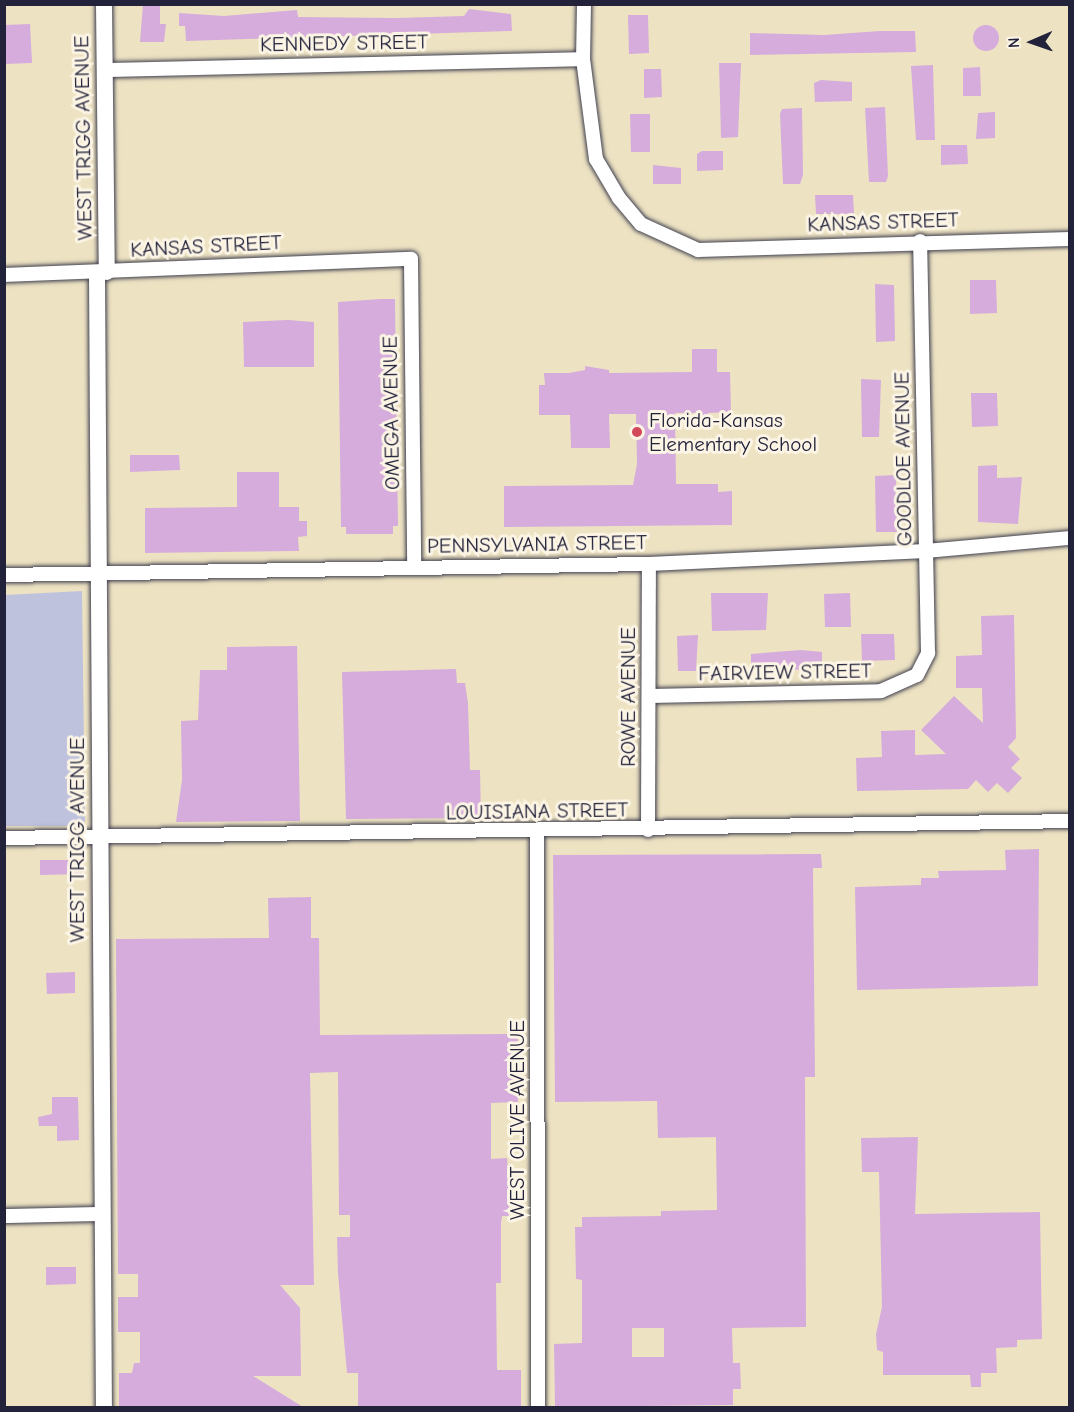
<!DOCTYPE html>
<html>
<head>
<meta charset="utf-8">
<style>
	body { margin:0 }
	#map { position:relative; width:1074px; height:1412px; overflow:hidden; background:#ede3c3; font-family:"Comic Neue",sans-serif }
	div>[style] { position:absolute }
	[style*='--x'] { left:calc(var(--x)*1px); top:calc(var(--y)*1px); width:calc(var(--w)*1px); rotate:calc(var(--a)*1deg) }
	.industrial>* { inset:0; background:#bfc2dd }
	.building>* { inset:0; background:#d5acdb }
	.round { border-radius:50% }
	.roads { filter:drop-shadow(0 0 2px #403f4f) drop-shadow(0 0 2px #403f4f) }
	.minor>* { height:14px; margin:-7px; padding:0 7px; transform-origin:7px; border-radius:7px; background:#fff }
	.tertiary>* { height:16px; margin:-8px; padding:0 8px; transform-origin:8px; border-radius:8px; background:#fff }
	.dots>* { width:16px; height:16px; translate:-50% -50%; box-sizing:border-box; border:3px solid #fcf5e5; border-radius:50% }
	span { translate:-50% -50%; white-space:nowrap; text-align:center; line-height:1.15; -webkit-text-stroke:6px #fcf5e5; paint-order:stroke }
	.street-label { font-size:21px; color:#22223b }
	.poi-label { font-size:21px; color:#22223b }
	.left { translate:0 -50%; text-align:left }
	.frame { position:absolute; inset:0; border:6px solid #22223b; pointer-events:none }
	.north { position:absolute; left:1002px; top:12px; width:60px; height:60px; -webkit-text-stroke:4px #fcf5e5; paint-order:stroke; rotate:268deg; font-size:16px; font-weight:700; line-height:24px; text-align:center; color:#22223b }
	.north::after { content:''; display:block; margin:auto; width:21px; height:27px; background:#22223b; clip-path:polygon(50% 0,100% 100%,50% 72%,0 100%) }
</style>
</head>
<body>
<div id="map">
	<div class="industrial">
		<div style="clip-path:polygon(82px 591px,85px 826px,5px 826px,5px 595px)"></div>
	</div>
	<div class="building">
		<div style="clip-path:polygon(143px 4px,160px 4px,160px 24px,166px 24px,164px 42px,140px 42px)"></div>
		<div style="clip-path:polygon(469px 9px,511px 14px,512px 31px,186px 41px,185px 26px,179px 26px,179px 13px,224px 16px,297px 10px,298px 17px,395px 18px,464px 16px)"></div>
		<div style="clip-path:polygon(628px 15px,648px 15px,649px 53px,629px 54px)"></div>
		<div style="clip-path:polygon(30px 24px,32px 63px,4px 64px,4px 25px)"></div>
		<div class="round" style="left:973px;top:25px;width:26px;height:26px"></div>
		<div style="clip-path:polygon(880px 31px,915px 31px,916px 52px,750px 55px,750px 33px,824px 35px)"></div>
		<div style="clip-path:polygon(719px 63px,741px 63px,738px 137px,721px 138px)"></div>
		<div style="clip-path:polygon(933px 65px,935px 140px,916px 140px,911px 66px)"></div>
		<div style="clip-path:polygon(980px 67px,981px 96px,963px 96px,963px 68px)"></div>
		<div style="clip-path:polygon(644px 69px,661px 69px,662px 97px,644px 98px)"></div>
		<div style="clip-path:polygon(821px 80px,852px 82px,852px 101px,815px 102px,814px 83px)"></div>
		<div style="clip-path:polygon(885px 107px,888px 176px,886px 182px,869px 182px,865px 108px)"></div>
		<div style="clip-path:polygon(802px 108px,803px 175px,800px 184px,783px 184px,780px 114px,782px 109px)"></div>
		<div style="clip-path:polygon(995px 112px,995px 138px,976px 139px,978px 113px)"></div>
		<div style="clip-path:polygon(630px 114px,650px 114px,650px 152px,631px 152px)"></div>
		<div style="clip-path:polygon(941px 145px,967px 145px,968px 164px,941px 165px)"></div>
		<div style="clip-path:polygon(702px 151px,723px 151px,723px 170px,697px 171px,697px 154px)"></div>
		<div style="clip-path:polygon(653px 165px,681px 168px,681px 184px,653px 184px)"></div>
		<div style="clip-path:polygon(815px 195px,853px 195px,854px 214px,816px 214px)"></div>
		<div style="clip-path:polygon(970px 280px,996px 280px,997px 313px,970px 314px)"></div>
		<div style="clip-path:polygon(875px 284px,894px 285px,895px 341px,876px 342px)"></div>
		<div style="clip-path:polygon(381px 299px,395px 299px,398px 526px,393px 526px,393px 534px,346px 534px,346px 527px,341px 527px,338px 302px)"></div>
		<div style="clip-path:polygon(288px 320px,314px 322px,314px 367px,244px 367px,243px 322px)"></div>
		<div style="clip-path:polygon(692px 349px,717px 349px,717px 372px,730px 372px,731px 412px,708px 413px,709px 421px,696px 422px,696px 413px,675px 413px,676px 484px,718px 484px,718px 492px,732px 491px,732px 525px,504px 527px,504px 486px,633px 485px,637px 464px,636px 414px,609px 414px,610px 448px,571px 448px,570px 415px,539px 415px,539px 385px,545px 385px,544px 373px,569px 373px,585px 370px,585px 366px,609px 370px,609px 373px,692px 372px)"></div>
		<div style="clip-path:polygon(861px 379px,881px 380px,879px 437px,862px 437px)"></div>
		<div style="clip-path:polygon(971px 393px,997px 393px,998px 426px,972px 427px)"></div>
		<div style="clip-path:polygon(130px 455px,179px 455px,180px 470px,130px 472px)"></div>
		<div style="clip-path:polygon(997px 465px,997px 478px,1022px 477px,1018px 524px,978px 522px,978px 466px)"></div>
		<div style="clip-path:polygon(237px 472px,279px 472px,279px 507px,299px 507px,299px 521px,307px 521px,307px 536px,298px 537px,299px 551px,145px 553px,145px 508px,237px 507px)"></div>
		<div style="clip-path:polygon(896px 475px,897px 532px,876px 532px,875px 476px)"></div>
		<div style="clip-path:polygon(711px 593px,768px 593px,766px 630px,712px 631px)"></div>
		<div style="clip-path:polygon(850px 593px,851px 627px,825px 627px,824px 594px)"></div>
		<div style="clip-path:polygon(1014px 615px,1016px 738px,1008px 747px,1020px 759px,1011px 768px,1022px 778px,1008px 793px,997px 783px,988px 792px,976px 780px,968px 789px,857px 791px,856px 758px,882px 757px,881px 731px,915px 730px,915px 755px,946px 754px,921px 730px,954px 696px,983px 723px,982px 688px,956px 688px,956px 656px,982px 655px,981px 616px)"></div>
		<div style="clip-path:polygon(861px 634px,894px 634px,895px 660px,862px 661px)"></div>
		<div style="clip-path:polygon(698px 635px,696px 671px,678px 671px,677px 636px)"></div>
		<div style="clip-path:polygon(297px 646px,300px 821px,176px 822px,182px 780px,181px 721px,198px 720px,200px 670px,227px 670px,227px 647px)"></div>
		<div style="clip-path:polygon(801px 650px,822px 652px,822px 669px,751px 671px,751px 654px)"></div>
		<div style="clip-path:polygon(456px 669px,457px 683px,465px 683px,468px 703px,470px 770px,480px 770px,481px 818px,346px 819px,342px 672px)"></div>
		<div style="clip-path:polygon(1039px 849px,1038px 986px,857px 990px,855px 887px,921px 885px,921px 878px,939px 878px,938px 871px,1006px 870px,1005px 850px)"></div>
		<div style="clip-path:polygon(evenodd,821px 854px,822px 868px,813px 868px,815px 1077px,805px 1077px,806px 1327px,732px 1328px,733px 1363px,740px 1363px,741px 1389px,733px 1389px,733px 1405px,555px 1407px,554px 1344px,582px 1343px,582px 1280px,576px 1279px,575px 1227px,582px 1227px,582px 1217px,661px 1216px,661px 1211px,717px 1210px,716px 1137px,658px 1138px,657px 1101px,555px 1102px,553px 855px,821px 854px,632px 1328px,664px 1328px,664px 1357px,632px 1357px,632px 1328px)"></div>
		<div style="clip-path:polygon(40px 860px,82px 860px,82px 874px,40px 875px)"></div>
		<div style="clip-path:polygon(311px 897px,311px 938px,319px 938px,320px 1035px,518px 1034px,518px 1102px,491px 1103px,491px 1159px,507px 1158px,509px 1183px,509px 1216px,502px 1216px,501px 1223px,501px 1283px,496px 1283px,497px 1370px,521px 1370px,521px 1407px,358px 1407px,358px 1373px,347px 1373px,338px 1274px,337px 1237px,350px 1237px,350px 1215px,339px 1215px,338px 1072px,310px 1073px,314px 1285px,280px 1285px,300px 1308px,301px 1376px,253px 1376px,303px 1407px,119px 1407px,119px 1373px,132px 1373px,134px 1363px,140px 1363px,140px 1332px,118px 1332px,118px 1297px,138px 1297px,138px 1274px,118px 1274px,116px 939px,269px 938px,268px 898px)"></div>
		<div style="clip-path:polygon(75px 972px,75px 993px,47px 994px,46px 973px)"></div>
		<div style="clip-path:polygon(52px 1097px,78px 1097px,79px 1140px,57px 1141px,57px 1126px,39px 1126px,38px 1117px,52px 1114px)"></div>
		<div style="clip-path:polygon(918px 1137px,915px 1214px,1040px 1212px,1042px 1339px,1017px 1340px,1017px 1347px,996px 1348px,997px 1373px,981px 1373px,981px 1387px,971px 1387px,970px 1375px,883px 1375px,883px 1352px,877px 1350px,876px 1334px,882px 1307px,879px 1172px,862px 1172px,861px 1138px)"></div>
		<div style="clip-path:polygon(46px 1267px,76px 1267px,76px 1284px,46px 1285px)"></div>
	</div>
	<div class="roads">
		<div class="minor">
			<div style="--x:584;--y:4;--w:55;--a:91"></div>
			<div style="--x:583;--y:59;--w:101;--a:82.6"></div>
			<div style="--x:596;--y:159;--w:45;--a:59.5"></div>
			<div style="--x:619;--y:198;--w:34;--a:50"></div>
			<div style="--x:641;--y:224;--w:63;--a:24.5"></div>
			<div style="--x:698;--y:250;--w:372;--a:-1.7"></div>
			<div style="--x:105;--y:70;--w:478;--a:-1.3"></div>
			<div style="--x:4;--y:275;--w:407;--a:-2.3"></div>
			<div style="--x:411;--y:259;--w:308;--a:89.4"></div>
			<div style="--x:4;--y:575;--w:645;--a:-0.98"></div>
			<div style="--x:649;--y:564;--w:277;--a:-2.7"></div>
			<div style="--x:926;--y:551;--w:145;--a:-5.2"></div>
			<div style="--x:650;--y:696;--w:231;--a:-1.2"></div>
			<div style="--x:881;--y:691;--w:39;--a:-24"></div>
			<div style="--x:917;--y:675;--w:25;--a:-63"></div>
			<div style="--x:928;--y:653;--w:412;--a:-91.1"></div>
			<div style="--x:648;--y:830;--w:266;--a:-89.8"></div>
			<div style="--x:537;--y:832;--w:576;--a:89.9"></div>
			<div style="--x:4;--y:838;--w:1066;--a:-0.91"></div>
			<div style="--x:4;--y:1216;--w:98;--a:-1.2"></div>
		</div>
		<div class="tertiary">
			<div style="--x:104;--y:4;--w:268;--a:89.4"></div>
			<div style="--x:97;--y:273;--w:1135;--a:89.65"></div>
		</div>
	</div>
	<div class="dots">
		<div style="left:637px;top:432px;background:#d1495b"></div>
	</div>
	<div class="street-label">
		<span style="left:344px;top:43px;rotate:-1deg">KENNEDY STREET</span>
		<span style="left:83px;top:138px;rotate:-91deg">WEST TRIGG AVENUE</span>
		<span style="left:883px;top:222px;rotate:-2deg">KANSAS STREET</span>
		<span style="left:206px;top:246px;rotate:-3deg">KANSAS STREET</span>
		<span style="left:391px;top:413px;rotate:-91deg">OMEGA AVENUE</span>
		<span style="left:903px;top:459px;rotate:-91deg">GOODLOE AVENUE</span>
		<span style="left:537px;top:544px;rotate:-1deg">PENNSYLVANIA STREET</span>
		<span style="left:785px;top:672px;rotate:-1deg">FAIRVIEW STREET</span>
		<span style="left:628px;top:697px;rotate:-90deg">ROWE AVENUE</span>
		<span style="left:537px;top:811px;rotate:-1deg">LOUISIANA STREET</span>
		<span style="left:77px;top:840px;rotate:-90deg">WEST TRIGG AVENUE</span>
		<span style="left:517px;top:1120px;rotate:-90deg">WEST OLIVE AVENUE</span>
	</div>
	<div class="poi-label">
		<span class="left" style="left:649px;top:432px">Florida-Kansas<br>Elementary School</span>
	</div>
	<div class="frame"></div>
	<div class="north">N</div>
</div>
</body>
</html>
